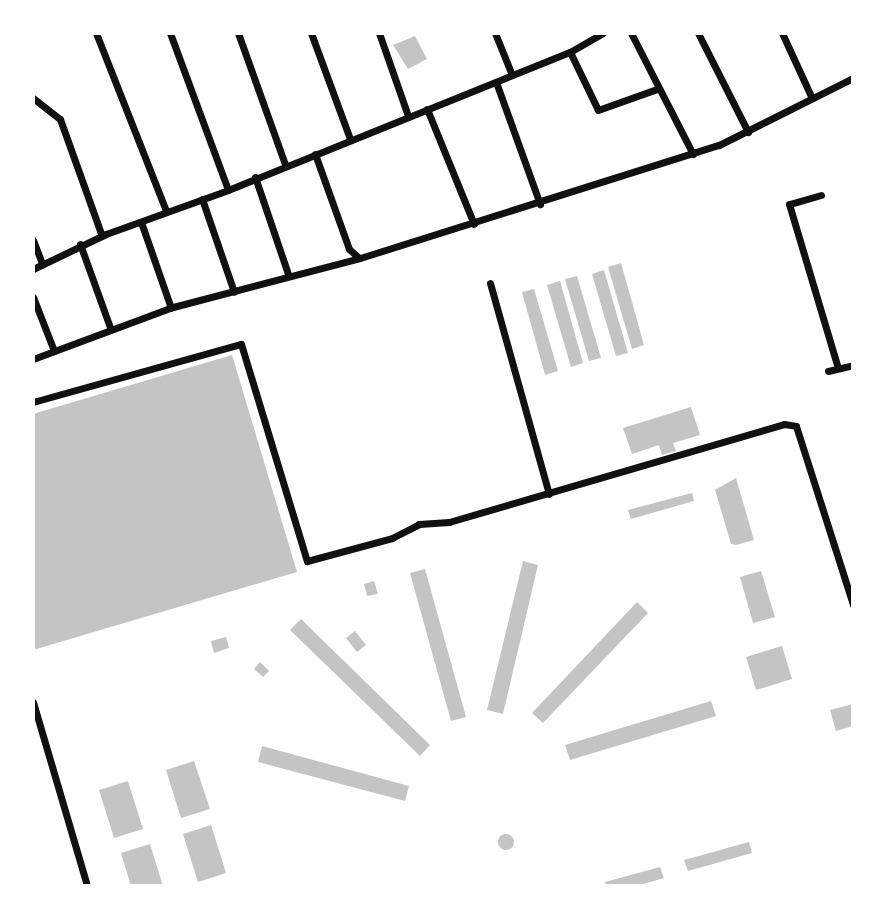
<!DOCTYPE html>
<html>
<head>
<meta charset="utf-8">
<style>
	body { margin:0 }
	#map { position:relative; width:886px; height:919px; overflow:hidden; background:#fff; font-family:Roboto,sans-serif }
	div>[style] { position:absolute }
	[style*='--x'] { left:calc(var(--x)*1px); top:calc(var(--y)*1px); width:calc(var(--w)*1px); rotate:calc(var(--a)*1deg) }
	.building>* { inset:0; background:#c4c4c4 }
	.round { border-radius:50% }
	.minor>* { height:7px; margin:-3.5px; padding:0 3.5px; transform-origin:3.5px; border-radius:3.5px; background:#111 }
	span { translate:-50% -50%; white-space:nowrap; text-align:center; line-height:1.15; -webkit-text-stroke:5px #fff; paint-order:stroke }
	.frame { position:absolute; inset:0; border:35px solid #fff; pointer-events:none }
</style>
</head>
<body>
<div id="map">
	<div class="building">
		<div style="clip-path:polygon(415px 36px,427px 59px,408px 69px,393px 45px)"></div>
		<div style="clip-path:polygon(621px 263px,644px 345px,632px 349px,608px 267px)"></div>
		<div style="clip-path:polygon(604px 270px,628px 353px,616px 356px,592px 274px)"></div>
		<div style="clip-path:polygon(577px 276px,601px 358px,589px 361px,565px 279px)"></div>
		<div style="clip-path:polygon(560px 281px,583px 363px,571px 367px,547px 285px)"></div>
		<div style="clip-path:polygon(534px 289px,558px 371px,545px 375px,522px 292px)"></div>
		<div style="clip-path:polygon(232px 355px,297px 572px,33px 650px,33px 414px)"></div>
		<div style="clip-path:polygon(691px 407px,700px 435px,673px 443px,676px 451px,662px 455px,659px 445px,632px 454px,623px 428px)"></div>
		<div style="clip-path:polygon(736px 478px,754px 540px,736px 545px,731px 544px,715px 490px)"></div>
		<div style="clip-path:polygon(692px 493px,694px 501px,631px 519px,628px 510px)"></div>
		<div style="clip-path:polygon(523px 561px,538px 565px,503px 714px,487px 710px)"></div>
		<div style="clip-path:polygon(425px 569px,466px 717px,451px 721px,410px 573px)"></div>
		<div style="clip-path:polygon(761px 571px,775px 617px,753px 623px,740px 577px)"></div>
		<div style="clip-path:polygon(374px 581px,378px 594px,367px 596px,364px 584px)"></div>
		<div style="clip-path:polygon(637px 602px,648px 613px,543px 723px,532px 713px)"></div>
		<div style="clip-path:polygon(301px 619px,430px 745px,420px 756px,290px 630px)"></div>
		<div style="clip-path:polygon(355px 631px,366px 645px,357px 652px,346px 638px)"></div>
		<div style="clip-path:polygon(226px 637px,229px 648px,214px 653px,211px 641px)"></div>
		<div style="clip-path:polygon(782px 646px,792px 679px,756px 690px,746px 657px)"></div>
		<div style="clip-path:polygon(260px 662px,269px 671px,263px 677px,254px 669px)"></div>
		<div style="clip-path:polygon(711px 701px,716px 716px,570px 760px,565px 745px)"></div>
		<div style="clip-path:polygon(853px 704px,853px 726px,836px 731px,830px 710px)"></div>
		<div style="clip-path:polygon(262px 746px,409px 786px,405px 801px,258px 762px)"></div>
		<div style="clip-path:polygon(194px 761px,210px 809px,181px 818px,166px 770px)"></div>
		<div style="clip-path:polygon(128px 781px,143px 829px,114px 838px,99px 790px)"></div>
		<div style="clip-path:polygon(211px 825px,226px 873px,198px 882px,183px 834px)"></div>
		<div class="round" style="left:498px;top:834px;width:16px;height:16px"></div>
		<div style="clip-path:polygon(749px 842px,752px 853px,688px 871px,684px 860px)"></div>
		<div style="clip-path:polygon(150px 844px,163px 886px,131px 886px,121px 853px)"></div>
		<div style="clip-path:polygon(660px 867px,664px 878px,637px 886px,606px 886px,605px 882px)"></div>
	</div>
	<div class="minor">
		<div style="--x:96;--y:33;--w:191;--a:68.5"></div>
		<div style="--x:170;--y:33;--w:167;--a:69.7"></div>
		<div style="--x:238;--y:33;--w:139;--a:70.3"></div>
		<div style="--x:311;--y:33;--w:113;--a:69.8"></div>
		<div style="--x:379;--y:33;--w:88;--a:70.7"></div>
		<div style="--x:495;--y:33;--w:45;--a:68"></div>
		<div style="--x:631;--y:33;--w:136;--a:62.9"></div>
		<div style="--x:698;--y:33;--w:111;--a:63.2"></div>
		<div style="--x:782;--y:33;--w:69;--a:65.3"></div>
		<div style="--x:570;--y:52;--w:64;--a:64.2"></div>
		<div style="--x:598;--y:110;--w:63;--a:-19.6"></div>
		<div style="--x:496;--y:82;--w:130;--a:70.2"></div>
		<div style="--x:33;--y:98;--w:34;--a:38"></div>
		<div style="--x:60;--y:119;--w:124;--a:70.3"></div>
		<div style="--x:427;--y:109;--w:124;--a:67.8"></div>
		<div style="--x:315;--y:154;--w:101;--a:70.3"></div>
		<div style="--x:349;--y:249;--w:13;--a:42"></div>
		<div style="--x:255;--y:177;--w:102;--a:71.2"></div>
		<div style="--x:821;--y:195;--w:33;--a:164"></div>
		<div style="--x:789;--y:204;--w:171;--a:73.4"></div>
		<div style="--x:202;--y:199;--w:98;--a:71"></div>
		<div style="--x:141;--y:222;--w:91;--a:70.8"></div>
		<div style="--x:33;--y:240;--w:26;--a:69"></div>
		<div style="--x:80;--y:244;--w:91;--a:70.2"></div>
		<div style="--x:33;--y:269;--w:81;--a:-25.6"></div>
		<div style="--x:106;--y:234;--w:130;--a:-19.8"></div>
		<div style="--x:228;--y:190;--w:369;--a:-22"></div>
		<div style="--x:570;--y:52;--w:38;--a:-30"></div>
		<div style="--x:490;--y:283;--w:219;--a:74.4"></div>
		<div style="--x:33;--y:297;--w:58;--a:68.7"></div>
		<div style="--x:33;--y:359;--w:149;--a:-20.4"></div>
		<div style="--x:173;--y:307;--w:193;--a:-14.7"></div>
		<div style="--x:360;--y:258;--w:376;--a:-17.5"></div>
		<div style="--x:719;--y:145;--w:150;--a:-26.6"></div>
		<div style="--x:828;--y:371;--w:26;--a:-13"></div>
		<div style="--x:33;--y:402;--w:216;--a:-15.6"></div>
		<div style="--x:241;--y:344;--w:227;--a:73.1"></div>
		<div style="--x:307;--y:561;--w:88;--a:-15.1"></div>
		<div style="--x:392;--y:538;--w:30;--a:-27"></div>
		<div style="--x:419;--y:524;--w:30;--a:-4"></div>
		<div style="--x:449;--y:522;--w:349;--a:-16.3"></div>
		<div style="--x:784;--y:424;--w:12;--a:9"></div>
		<div style="--x:796;--y:426;--w:188;--a:72.3"></div>
		<div style="--x:33;--y:702;--w:192;--a:73.6"></div>
	</div>
	<div class="frame"></div>
</div>
</body>
</html>
